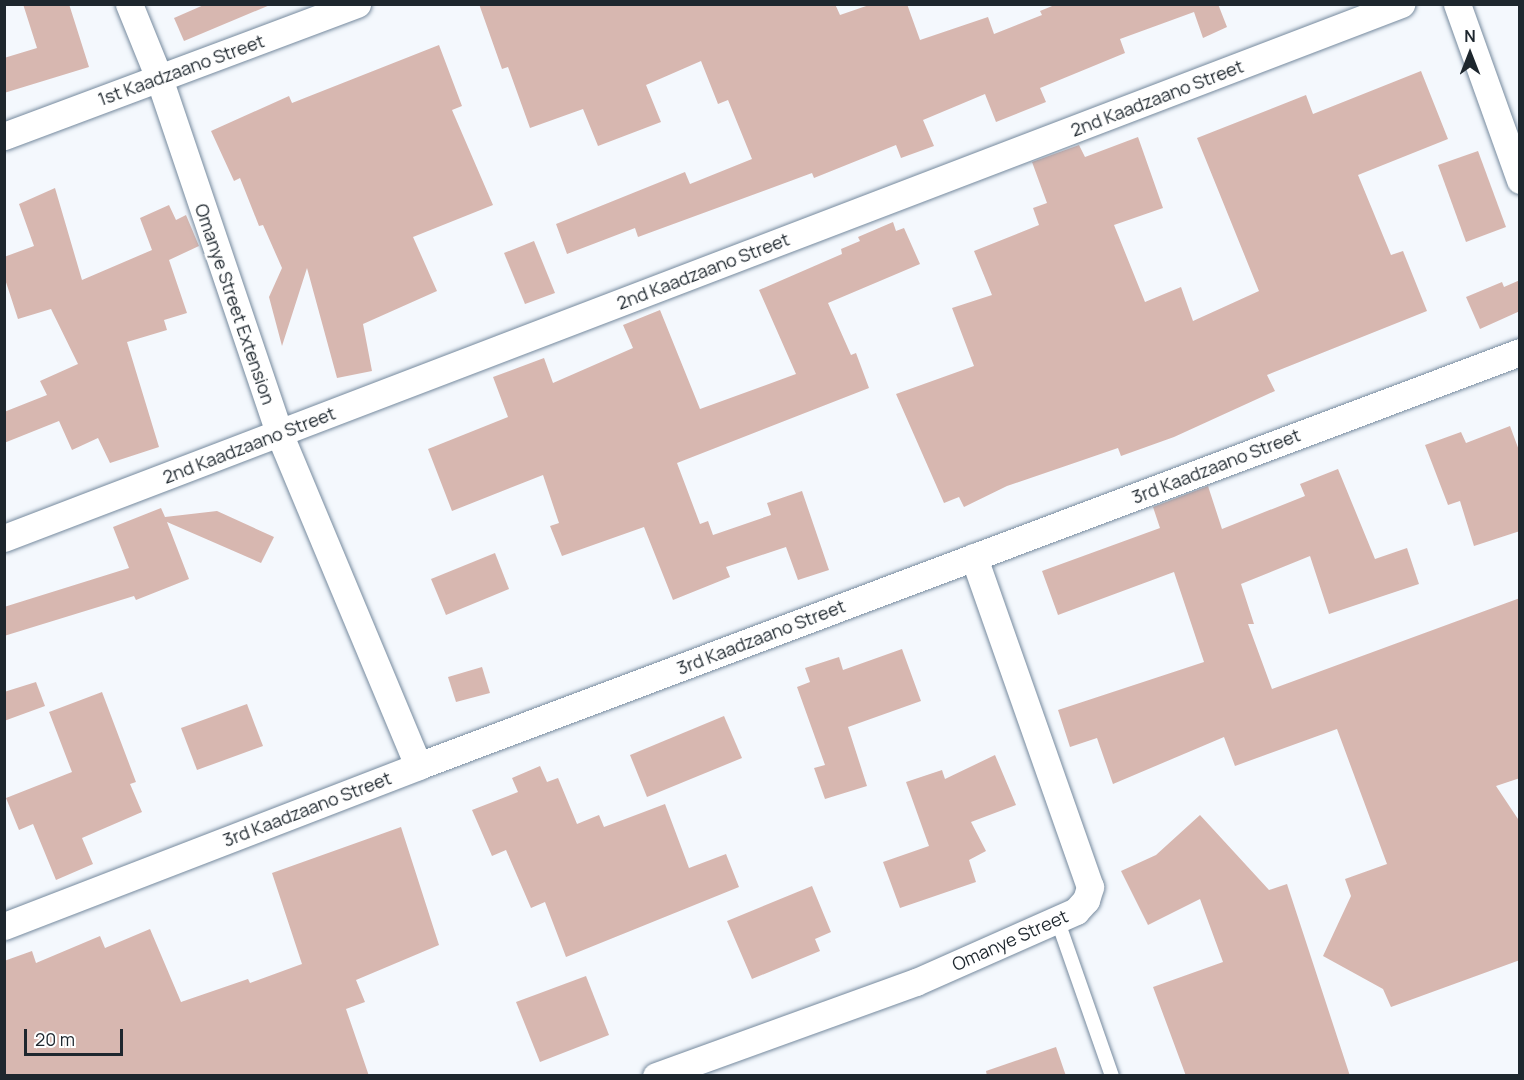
<!DOCTYPE html>
<html>
<head>
<meta charset="utf-8">
<style>
	body { margin:0 }
	#map { position:relative; width:1524px; height:1080px; overflow:hidden; background:#f4f8fd; font-family:Manrope,sans-serif }
	div>[style] { position:absolute }
	[style*='--x'] { left:calc(var(--x)*1px); top:calc(var(--y)*1px); width:calc(var(--w)*1px); rotate:calc(var(--a)*1deg) }
	.building>* { inset:0; background:#d7b7b0 }
	.roads { filter:drop-shadow(0 0 2px #768a9e) drop-shadow(0 0 2px #768a9e) }
	.lane>* { height:14px; margin:-7px; padding:0 7px; transform-origin:7px; border-radius:7px; background:#fff }
	.street>* { height:27px; margin:-13.5px; padding:0 13.5px; transform-origin:13.5px; border-radius:13.5px; background:#fff }
	span { translate:-50% -50%; white-space:nowrap; text-align:center; line-height:1.15; -webkit-text-stroke:4.5px #fff; paint-order:stroke }
	.street-label { font-size:18px; color:#1e272e }
	.frame { position:absolute; inset:0; border:6px solid #1e272e; pointer-events:none }
	.north { position:absolute; left:1440px; top:24px; width:60px; height:60px; -webkit-text-stroke:4px #fff; paint-order:stroke; rotate:0deg; font-size:16px; font-weight:700; line-height:24px; text-align:center; color:#1e272e }
	.north::after { content:''; display:block; margin:auto; width:21px; height:27px; background:#1e272e; clip-path:polygon(50% 0,100% 100%,50% 72%,0 100%) }
	.scale { position:absolute; left:24px; top:1029px; width:99px; height:27px; box-sizing:border-box; border:3px solid #1e272e; border-top:0; padding-left:8px; font-size:18px; line-height:21px; white-space:nowrap; color:#1e272e; -webkit-text-stroke:4px #fff; paint-order:stroke }
</style>
</head>
<body>
<div id="map">
	<div class="building">
		<div style="clip-path:polygon(23px 4px,69px 4px,89px 67px,4px 93px,4px 58px,37px 48px)"></div>
		<div style="clip-path:polygon(206px 4px,270px 4px,270px 5px,184px 41px,174px 18px)"></div>
		<div style="clip-path:polygon(479px 4px,835px 4px,840px 15px,872px 4px,907px 4px,920px 40px,988px 17px,994px 34px,1042px 15px,1040px 11px,1057px 4px,1218px 4px,1227px 27px,1203px 38px,1194px 12px,1120px 39px,1125px 53px,1040px 88px,1046px 102px,996px 122px,985px 94px,923px 120px,934px 146px,901px 158px,896px 145px,814px 178px,812px 173px,638px 237px,635px 228px,567px 254px,556px 224px,685px 172px,690px 184px,752px 159px,728px 100px,718px 104px,701px 61px,646px 85px,661px 122px,598px 146px,583px 109px,530px 128px,508px 67px,502px 69px)"></div>
		<div style="clip-path:polygon(439px 45px,462px 106px,452px 110px,493px 205px,413px 237px,437px 291px,363px 324px,372px 371px,337px 378px,307px 268px,282px 346px,269px 297px,282px 268px,263px 225px,259px 226px,240px 178px,234px 181px,211px 131px,289px 96px,292px 103px)"></div>
		<div style="clip-path:polygon(1421px 71px,1448px 139px,1358px 175px,1391px 255px,1403px 251px,1427px 311px,1267px 375px,1275px 391px,1174px 437px,1121px 456px,1118px 448px,1007px 486px,964px 507px,959px 497px,944px 503px,896px 394px,974px 366px,952px 308px,992px 295px,974px 251px,1039px 225px,1033px 208px,1047px 203px,1032px 162px,1079px 145px,1085px 157px,1138px 137px,1163px 208px,1114px 225px,1145px 302px,1181px 287px,1193px 321px,1259px 291px,1197px 138px,1306px 95px,1313px 114px)"></div>
		<div style="clip-path:polygon(1478px 151px,1506px 227px,1466px 242px,1438px 165px)"></div>
		<div style="clip-path:polygon(55px 188px,82px 280px,152px 250px,140px 218px,169px 205px,176px 220px,186px 215px,199px 246px,169px 260px,187px 313px,164px 320px,167px 330px,127px 342px,159px 447px,110px 463px,98px 438px,72px 450px,59px 421px,4px 443px,4px 412px,47px 395px,40px 381px,78px 364px,51px 309px,18px 319px,4px 276px,4px 257px,34px 246px,19px 204px)"></div>
		<div style="clip-path:polygon(893px 222px,896px 231px,904px 228px,920px 264px,828px 303px,851px 355px,856px 353px,869px 388px,677px 463px,700px 524px,708px 521px,713px 535px,771px 515px,767px 503px,802px 491px,829px 570px,798px 580px,786px 547px,726px 567px,730px 577px,673px 600px,644px 527px,562px 556px,550px 526px,559px 523px,543px 475px,452px 511px,428px 449px,508px 417px,493px 377px,544px 358px,553px 383px,633px 348px,623px 325px,660px 310px,700px 409px,796px 374px,759px 290px,842px 254px,841px 249px,860px 241px,858px 237px)"></div>
		<div style="clip-path:polygon(534px 241px,555px 293px,525px 304px,504px 253px)"></div>
		<div style="clip-path:polygon(1520px 280px,1520px 311px,1480px 329px,1466px 297px,1502px 282px,1504px 287px)"></div>
		<div style="clip-path:polygon(1510px 426px,1520px 453px,1520px 531px,1474px 546px,1460px 501px,1448px 505px,1425px 445px,1461px 432px,1466px 443px)"></div>
		<div style="clip-path:polygon(1338px 469px,1375px 559px,1407px 548px,1419px 584px,1329px 614px,1310px 556px,1241px 584px,1254px 624px,1248px 624px,1272px 689px,1520px 598px,1520px 778px,1496px 786px,1520px 822px,1520px 960px,1391px 1007px,1383px 989px,1323px 956px,1351px 896px,1345px 879px,1387px 864px,1337px 729px,1235px 766px,1224px 737px,1113px 784px,1097px 738px,1070px 747px,1058px 710px,1204px 662px,1174px 572px,1058px 615px,1042px 571px,1160px 528px,1153px 507px,1208px 486px,1222px 529px,1305px 496px,1300px 484px)"></div>
		<div style="clip-path:polygon(161px 508px,165px 517px,217px 511px,274px 537px,261px 563px,167px 522px,189px 579px,136px 600px,134px 596px,4px 636px,4px 607px,129px 568px,113px 527px)"></div>
		<div style="clip-path:polygon(495px 553px,509px 589px,446px 615px,431px 579px)"></div>
		<div style="clip-path:polygon(902px 649px,921px 701px,848px 727px,867px 786px,825px 799px,814px 768px,825px 765px,797px 687px,810px 682px,805px 668px,839px 657px,843px 670px)"></div>
		<div style="clip-path:polygon(482px 667px,490px 693px,456px 702px,448px 677px)"></div>
		<div style="clip-path:polygon(36px 682px,45px 706px,4px 721px,4px 692px)"></div>
		<div style="clip-path:polygon(102px 692px,136px 782px,130px 784px,142px 812px,82px 838px,93px 864px,56px 880px,33px 824px,19px 830px,6px 798px,72px 772px,49px 712px)"></div>
		<div style="clip-path:polygon(247px 704px,263px 746px,197px 770px,181px 728px)"></div>
		<div style="clip-path:polygon(724px 716px,742px 758px,647px 797px,630px 755px)"></div>
		<div style="clip-path:polygon(995px 755px,1016px 805px,971px 822px,986px 851px,969px 860px,976px 882px,900px 908px,883px 862px,929px 846px,906px 782px,942px 770px,945px 779px)"></div>
		<div style="clip-path:polygon(540px 766px,547px 782px,558px 778px,577px 824px,599px 815px,604px 827px,665px 804px,689px 868px,726px 854px,739px 887px,566px 957px,545px 902px,531px 908px,506px 850px,492px 856px,472px 810px,518px 792px,512px 778px)"></div>
		<div style="clip-path:polygon(1200px 815px,1269px 890px,1287px 884px,1350px 1076px,1186px 1076px,1153px 987px,1223px 962px,1200px 899px,1148px 925px,1121px 871px,1156px 855px)"></div>
		<div style="clip-path:polygon(401px 827px,439px 945px,356px 980px,365px 1002px,346px 1009px,369px 1076px,4px 1076px,4px 961px,32px 951px,36px 963px,100px 936px,105px 948px,150px 929px,181px 1002px,248px 979px,250px 983px,302px 964px,272px 873px)"></div>
		<div style="clip-path:polygon(812px 886px,831px 932px,815px 939px,820px 951px,752px 979px,727px 921px)"></div>
		<div style="clip-path:polygon(586px 976px,609px 1035px,540px 1062px,516px 1002px)"></div>
		<div style="clip-path:polygon(1056px 1047px,1066px 1076px,987px 1076px,986px 1071px)"></div>
	</div>
	<div class="roads">
		<div class="lane">
			<div style="--x:1057;--y:919;--w:166;--a:70.7"></div>
		</div>
		<div class="street">
			<div style="--x:129;--y:4;--w:80;--a:67.9"></div>
			<div style="--x:159;--y:78;--w:375;--a:71.3"></div>
			<div style="--x:279;--y:433;--w:361;--a:67.3"></div>
			<div style="--x:1457;--y:4;--w:187;--a:70.3"></div>
			<div style="--x:4;--y:136;--w:377;--a:-20.5"></div>
			<div style="--x:4;--y:538;--w:1496;--a:-20.92"></div>
			<div style="--x:4;--y:926;--w:444;--a:-21.1"></div>
			<div style="--x:418;--y:766;--w:1177;--a:-20.59"></div>
			<div style="--x:656;--y:1076;--w:276;--a:-19.9"></div>
			<div style="--x:916;--y:982;--w:175;--a:-23.9"></div>
			<div style="--x:1076;--y:911;--w:15;--a:-48"></div>
			<div style="--x:1086;--y:900;--w:14;--a:-73"></div>
			<div style="--x:1090;--y:887;--w:350;--a:-109.4"></div>
		</div>
	</div>
	<div class="street-label">
		<span style="left:181px;top:70px;rotate:-20deg">1st Kaadzaano Street</span>
		<span style="left:1157px;top:98px;rotate:-21deg">2nd Kaadzaano Street</span>
		<span style="left:703px;top:271px;rotate:-21deg">2nd Kaadzaano Street</span>
		<span style="left:235px;top:304px;rotate:71deg">Omanye Street Extension</span>
		<span style="left:249px;top:445px;rotate:-21deg">2nd Kaadzaano Street</span>
		<span style="left:1216px;top:466px;rotate:-21deg">3rd Kaadzaano Street</span>
		<span style="left:761px;top:637px;rotate:-21deg">3rd Kaadzaano Street</span>
		<span style="left:307px;top:809px;rotate:-21deg">3rd Kaadzaano Street</span>
		<span style="left:1010px;top:940px;rotate:-24deg">Omanye Street</span>
	</div>
	<div class="frame"></div>
	<div class="north">N</div>
	<div class="scale">20 m</div>
</div>
</body>
</html>
